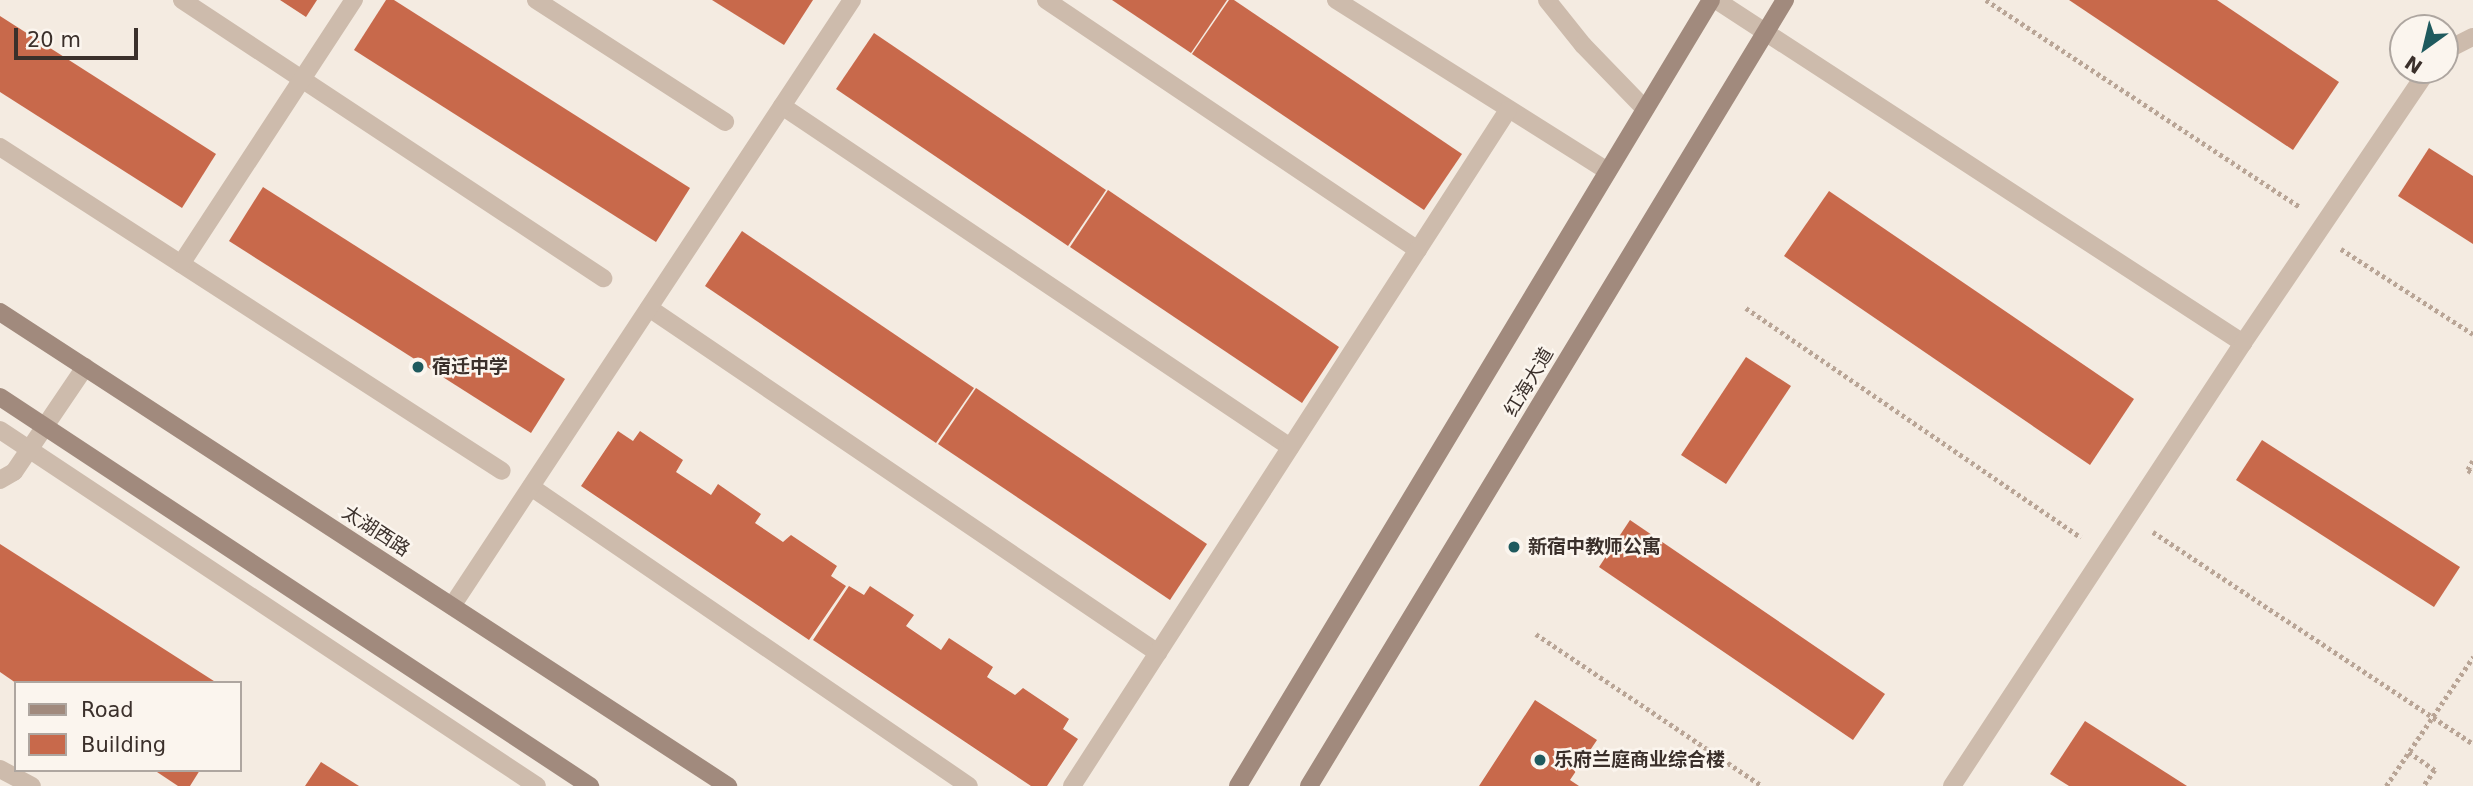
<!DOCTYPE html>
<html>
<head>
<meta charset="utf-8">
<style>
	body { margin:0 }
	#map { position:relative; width:2473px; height:786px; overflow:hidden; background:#f4ebe1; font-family:"DejaVu Sans","Noto Sans SC",sans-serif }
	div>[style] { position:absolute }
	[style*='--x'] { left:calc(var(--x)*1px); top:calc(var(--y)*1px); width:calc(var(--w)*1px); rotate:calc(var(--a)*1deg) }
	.building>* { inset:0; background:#c8694b }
	.path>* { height:4.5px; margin-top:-2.25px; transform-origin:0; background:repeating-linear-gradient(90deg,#b9a596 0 3.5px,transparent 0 7px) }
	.lane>* { height:18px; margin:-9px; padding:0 9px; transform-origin:9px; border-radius:9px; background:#cdbbac }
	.secondary>* { height:18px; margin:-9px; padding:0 9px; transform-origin:9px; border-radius:9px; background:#a18a7d }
	.dots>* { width:19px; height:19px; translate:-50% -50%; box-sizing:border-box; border:4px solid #fbf5ee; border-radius:50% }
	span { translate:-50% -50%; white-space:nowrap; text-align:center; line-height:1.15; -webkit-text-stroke:5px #fbf5ee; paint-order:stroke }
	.poi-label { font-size:19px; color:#3b302b; font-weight:700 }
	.left { translate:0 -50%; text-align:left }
	.street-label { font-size:19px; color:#3b302b }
	.legend { position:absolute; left:14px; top:681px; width:228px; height:91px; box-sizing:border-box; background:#fbf5ee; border:2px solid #aea6a0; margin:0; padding:9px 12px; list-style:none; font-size:21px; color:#3b302b }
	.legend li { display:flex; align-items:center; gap:14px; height:35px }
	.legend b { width:35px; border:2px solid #aea6a0 }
	.north { position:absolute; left:2389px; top:14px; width:70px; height:70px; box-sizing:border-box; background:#fbf5ee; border:2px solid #aea6a0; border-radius:50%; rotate:214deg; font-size:19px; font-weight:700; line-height:28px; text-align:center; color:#3b302b }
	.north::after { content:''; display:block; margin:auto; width:24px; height:32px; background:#1f5a5e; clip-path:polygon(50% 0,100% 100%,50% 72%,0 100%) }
	.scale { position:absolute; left:14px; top:28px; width:124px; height:32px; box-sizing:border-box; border:4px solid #3b302b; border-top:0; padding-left:9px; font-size:21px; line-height:24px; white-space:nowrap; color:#3b302b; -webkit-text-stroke:5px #fbf5ee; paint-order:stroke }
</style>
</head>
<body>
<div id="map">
	<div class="building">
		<div style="clip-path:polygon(280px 0,317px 0,306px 17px)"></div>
		<div style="clip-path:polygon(386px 0,394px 0,690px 188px,656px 242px,354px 50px)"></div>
		<div style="clip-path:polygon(712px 0,813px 0,784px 45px)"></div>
		<div style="clip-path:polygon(1112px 0,1227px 0,1191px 53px)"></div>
		<div style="clip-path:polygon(1229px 0,1234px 0,1462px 154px,1424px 210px,1192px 54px)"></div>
		<div style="clip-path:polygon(2069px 0,2217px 0,2339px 82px,2293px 150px)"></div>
		<div style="clip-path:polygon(0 16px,216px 154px,182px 208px,0 92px)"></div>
		<div style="clip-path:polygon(874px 33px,1106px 190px,1068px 246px,836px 89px)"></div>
		<div style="clip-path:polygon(2429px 148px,2473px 176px,2473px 244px,2398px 196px)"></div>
		<div style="clip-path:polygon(263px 187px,565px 379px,531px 433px,229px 241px)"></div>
		<div style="clip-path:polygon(1108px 190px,1339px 347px,1302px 403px,1070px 247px)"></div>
		<div style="clip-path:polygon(1829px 191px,2134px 399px,2090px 465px,1784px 256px)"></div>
		<div style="clip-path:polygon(742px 231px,974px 388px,936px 443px,705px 286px)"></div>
		<div style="clip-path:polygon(1746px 357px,1791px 386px,1726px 484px,1681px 455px)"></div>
		<div style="clip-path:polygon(976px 388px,1207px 544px,1170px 600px,938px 444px)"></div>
		<div style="clip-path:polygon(618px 431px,633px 441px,640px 431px,683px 460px,676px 472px,711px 495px,718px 484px,761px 514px,755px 523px,783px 542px,791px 535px,837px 566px,831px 576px,846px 586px,809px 640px,581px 486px)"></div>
		<div style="clip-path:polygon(2262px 440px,2460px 567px,2434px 607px,2236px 480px)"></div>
		<div style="clip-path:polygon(1630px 520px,1885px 694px,1853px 740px,1599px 567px)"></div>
		<div style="clip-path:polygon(0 544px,217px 683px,16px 683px,0 672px)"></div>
		<div style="clip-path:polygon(849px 586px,864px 595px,870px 586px,914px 615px,906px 626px,941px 650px,949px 638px,993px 667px,987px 677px,1015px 695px,1023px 688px,1069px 719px,1063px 729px,1078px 739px,1047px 786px,1031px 786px,813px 640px)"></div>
		<div style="clip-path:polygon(1535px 700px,1597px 740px,1570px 780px,1579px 786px,1479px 786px)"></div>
		<div style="clip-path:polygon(2085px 721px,2187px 786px,2069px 786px,2050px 774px)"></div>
		<div style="clip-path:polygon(321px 762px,359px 786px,305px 786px)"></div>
		<div style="clip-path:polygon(154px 770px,200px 770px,190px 786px,178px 786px)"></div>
	</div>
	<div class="path">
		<div style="--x:1986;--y:0;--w:376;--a:33.4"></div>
		<div style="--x:2341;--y:249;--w:157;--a:32.8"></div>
		<div style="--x:1746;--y:308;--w:406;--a:34.4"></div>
		<div style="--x:2473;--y:461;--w:10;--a:119"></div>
		<div style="--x:2468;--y:470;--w:6;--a:31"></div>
		<div style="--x:2153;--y:532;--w:384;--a:33.5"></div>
		<div style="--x:1536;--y:634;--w:272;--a:33.9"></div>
		<div style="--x:2409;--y:752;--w:32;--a:35"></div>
		<div style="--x:2435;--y:770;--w:19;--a:125"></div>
		<div style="--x:2386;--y:786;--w:156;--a:-56"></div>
	</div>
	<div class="lane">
		<div style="--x:182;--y:0;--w:505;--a:33.44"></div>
		<div style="--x:536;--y:0;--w:225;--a:32.8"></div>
		<div style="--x:1046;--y:0;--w:448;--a:33.9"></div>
		<div style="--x:1336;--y:0;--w:321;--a:32.2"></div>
		<div style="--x:1547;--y:0;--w:58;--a:51.3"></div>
		<div style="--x:1583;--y:45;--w:89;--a:45.9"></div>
		<div style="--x:1716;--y:0;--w:629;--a:33.06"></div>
		<div style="--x:2445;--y:51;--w:31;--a:-27"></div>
		<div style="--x:782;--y:106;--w:612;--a:33.87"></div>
		<div style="--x:0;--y:147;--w:597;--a:32.84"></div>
		<div style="--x:181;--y:264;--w:316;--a:-56.8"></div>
		<div style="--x:649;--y:308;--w:615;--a:34.13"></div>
		<div style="--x:0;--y:430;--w:644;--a:33.54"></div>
		<div style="--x:0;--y:480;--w:16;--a:-30"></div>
		<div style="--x:14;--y:472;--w:127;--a:-55.9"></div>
		<div style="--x:531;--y:487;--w:530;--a:34.32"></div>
		<div style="--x:452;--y:606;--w:726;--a:-56.57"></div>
		<div style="--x:0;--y:769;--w:36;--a:28"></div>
		<div style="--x:1072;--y:786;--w:804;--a:-57.18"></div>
		<div style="--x:1952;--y:786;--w:530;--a:-56.7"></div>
		<div style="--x:2243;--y:343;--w:330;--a:-55.9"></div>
	</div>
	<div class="secondary">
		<div style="--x:0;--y:312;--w:869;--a:33.07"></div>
		<div style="--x:0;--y:397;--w:707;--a:33.4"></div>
		<div style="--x:1238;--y:786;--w:917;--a:-58.96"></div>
		<div style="--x:1309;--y:786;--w:919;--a:-58.8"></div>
	</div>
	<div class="dots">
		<div style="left:418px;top:367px;background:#1f5a5e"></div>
		<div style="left:1514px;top:547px;background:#1f5a5e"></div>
		<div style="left:1540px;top:760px;background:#1f5a5e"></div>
	</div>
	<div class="poi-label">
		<span class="left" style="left:432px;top:367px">宿迁中学</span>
		<span class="left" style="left:1528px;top:547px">新宿中教师公寓</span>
		<span class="left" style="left:1554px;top:760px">乐府兰庭商业综合楼</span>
	</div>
	<div class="street-label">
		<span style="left:1529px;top:382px;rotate:-59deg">红海大道</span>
		<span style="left:376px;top:531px;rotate:33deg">太湖西路</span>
	</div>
	<ul class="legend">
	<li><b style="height:9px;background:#a18a7d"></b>Road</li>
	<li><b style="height:19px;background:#c8694b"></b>Building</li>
	</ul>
	<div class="north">N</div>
	<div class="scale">20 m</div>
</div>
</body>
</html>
